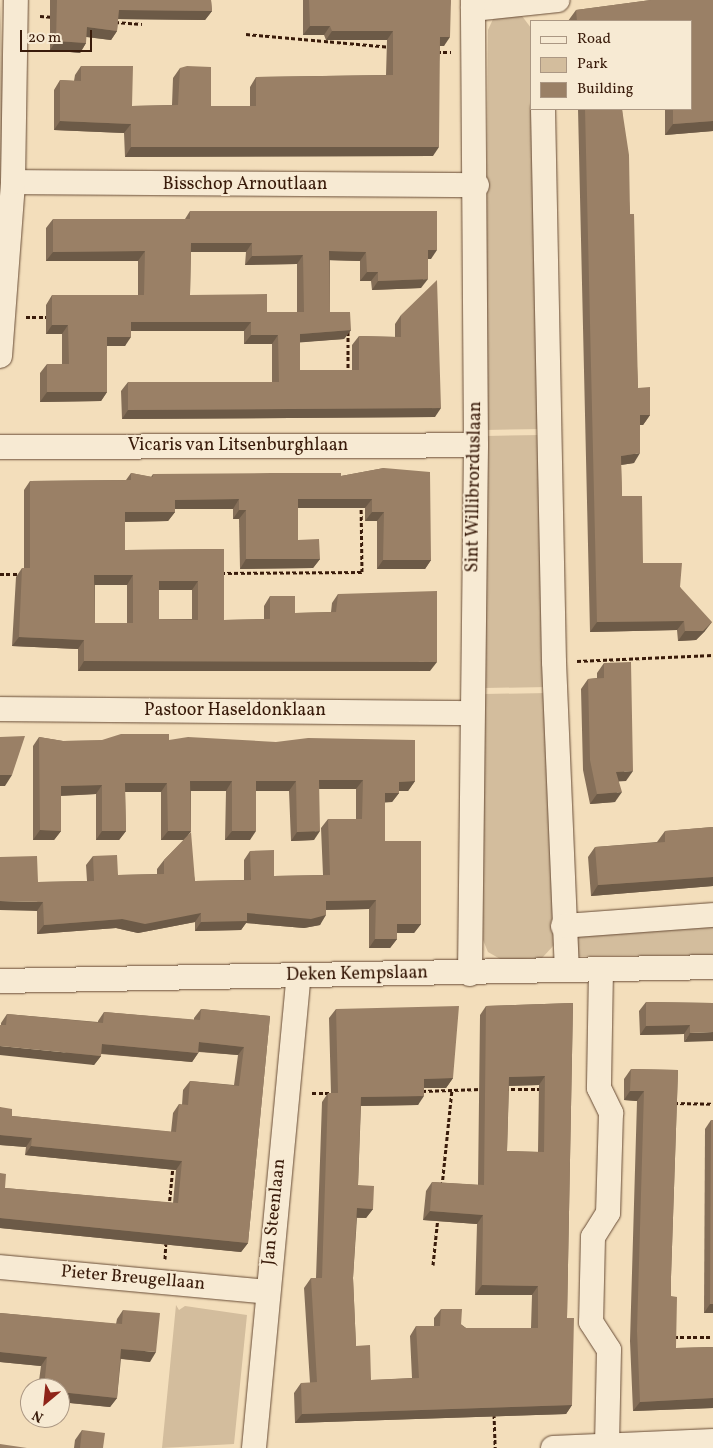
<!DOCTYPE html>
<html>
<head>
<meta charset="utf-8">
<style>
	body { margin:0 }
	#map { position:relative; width:713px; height:1448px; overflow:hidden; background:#f3debb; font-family:Vollkorn,serif }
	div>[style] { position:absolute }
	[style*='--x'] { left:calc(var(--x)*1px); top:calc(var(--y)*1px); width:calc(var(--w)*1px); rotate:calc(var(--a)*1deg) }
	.green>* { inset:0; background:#d3bd9d }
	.path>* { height:3px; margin-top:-1.5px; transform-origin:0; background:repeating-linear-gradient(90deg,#391b0a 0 4px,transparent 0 6.5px) }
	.roads { filter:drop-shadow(0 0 1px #684c36) drop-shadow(0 0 1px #684c36) }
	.minor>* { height:24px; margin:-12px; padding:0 12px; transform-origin:12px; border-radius:12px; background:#f7ead3 }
	.wall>* { inset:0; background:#846e58 }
	.shaded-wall>* { inset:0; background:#6c5a47 }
	.building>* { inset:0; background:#9a8066 }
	span { translate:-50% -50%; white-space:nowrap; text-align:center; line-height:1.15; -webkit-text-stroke:4px #f7ead3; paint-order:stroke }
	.street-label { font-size:18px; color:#391b0a }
	.legend { position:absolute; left:530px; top:20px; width:162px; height:90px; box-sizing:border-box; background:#f7ead3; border:1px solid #ab9783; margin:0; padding:6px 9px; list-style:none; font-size:15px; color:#391b0a }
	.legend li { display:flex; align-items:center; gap:10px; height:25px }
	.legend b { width:25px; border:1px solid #ab9783 }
	.north { position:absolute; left:20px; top:1378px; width:50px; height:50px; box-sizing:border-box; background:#f7ead3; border:1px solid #ab9783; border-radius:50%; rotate:208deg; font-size:14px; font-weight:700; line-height:20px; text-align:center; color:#391b0a }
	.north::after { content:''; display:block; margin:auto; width:18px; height:22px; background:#8f2418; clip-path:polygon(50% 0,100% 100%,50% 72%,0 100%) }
	.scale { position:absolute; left:20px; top:30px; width:72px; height:22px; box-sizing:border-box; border:2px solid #391b0a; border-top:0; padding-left:6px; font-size:15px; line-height:18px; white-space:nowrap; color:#391b0a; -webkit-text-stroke:4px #f7ead3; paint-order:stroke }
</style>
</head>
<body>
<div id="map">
	<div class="green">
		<div style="clip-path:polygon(0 0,6px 153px,0 233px)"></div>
		<div style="clip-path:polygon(519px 12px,531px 28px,542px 429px,485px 430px,488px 30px,494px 17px)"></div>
		<div style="clip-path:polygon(542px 435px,548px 687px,484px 688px,486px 436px)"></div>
		<div style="clip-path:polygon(548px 693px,554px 945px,542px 958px,502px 960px,488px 952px,483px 940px,484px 694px)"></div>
		<div style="clip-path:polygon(713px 924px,713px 955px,576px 956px,576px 936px)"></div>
		<div style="clip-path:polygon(176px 1305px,179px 1310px,185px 1306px,247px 1315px,234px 1444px,162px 1448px)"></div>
	</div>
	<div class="path">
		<div style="--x:40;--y:16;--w:14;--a:4"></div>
		<div style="--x:115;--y:22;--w:27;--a:4"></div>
		<div style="--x:246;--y:34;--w:146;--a:5.1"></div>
		<div style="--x:437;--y:52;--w:14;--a:0"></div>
		<div style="--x:26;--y:317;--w:24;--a:0"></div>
		<div style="--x:348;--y:331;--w:41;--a:90"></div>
		<div style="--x:221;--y:573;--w:141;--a:-0.4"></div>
		<div style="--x:362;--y:572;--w:68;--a:-90.8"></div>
		<div style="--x:0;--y:574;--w:20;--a:0"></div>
		<div style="--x:577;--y:661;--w:136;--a:-2.5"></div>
		<div style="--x:505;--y:1089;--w:36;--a:0"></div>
		<div style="--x:422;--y:1091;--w:59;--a:-1.9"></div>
		<div style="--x:312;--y:1093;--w:19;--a:0"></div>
		<div style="--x:674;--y:1103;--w:39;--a:1"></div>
		<div style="--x:442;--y:1186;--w:97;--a:-84.1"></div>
		<div style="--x:169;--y:1207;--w:41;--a:-84.4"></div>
		<div style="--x:165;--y:1259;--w:19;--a:-87"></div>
		<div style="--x:433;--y:1265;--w:48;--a:-84.1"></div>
		<div style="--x:674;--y:1337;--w:39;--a:0"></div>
		<div style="--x:494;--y:1414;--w:34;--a:88"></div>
	</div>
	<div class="roads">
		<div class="minor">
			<div style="--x:473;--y:9;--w:85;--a:-6"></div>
			<div style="--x:543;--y:109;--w:553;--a:88.86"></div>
			<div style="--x:554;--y:662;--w:308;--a:87.6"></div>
			<div style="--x:13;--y:182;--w:464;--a:0.4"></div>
			<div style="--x:0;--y:356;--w:174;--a:-85.7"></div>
			<div style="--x:13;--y:182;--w:182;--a:-89.1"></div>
			<div style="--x:0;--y:447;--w:476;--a:-0.2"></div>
			<div style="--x:0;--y:709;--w:471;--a:0.5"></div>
			<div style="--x:563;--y:926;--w:150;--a:-4.2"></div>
			<div style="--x:601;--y:970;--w:118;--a:91"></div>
			<div style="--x:599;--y:1088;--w:28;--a:64"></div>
			<div style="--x:611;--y:1113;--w:100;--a:91.7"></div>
			<div style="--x:608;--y:1213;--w:28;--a:122"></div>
			<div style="--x:593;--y:1237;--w:85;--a:91.3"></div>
			<div style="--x:591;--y:1322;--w:33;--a:57"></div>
			<div style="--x:609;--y:1350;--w:96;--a:91.2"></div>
			<div style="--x:470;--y:974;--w:529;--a:-89.35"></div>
			<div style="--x:476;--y:445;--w:445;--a:-90.4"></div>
			<div style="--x:0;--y:981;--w:713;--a:-1.12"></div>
			<div style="--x:0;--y:1267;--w:268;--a:5.3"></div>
			<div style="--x:254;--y:1448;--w:474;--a:-84.6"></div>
			<div style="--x:553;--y:1448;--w:160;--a:-2.5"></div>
		</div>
	</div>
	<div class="wall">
		<div style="clip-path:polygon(50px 0,211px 0,212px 11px,205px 20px,118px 19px,117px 31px,111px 40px,86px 37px,86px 43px,80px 53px,50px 50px)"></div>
		<div style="clip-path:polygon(303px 0,451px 0,444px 46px,440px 46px,433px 156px,125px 157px,124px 133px,54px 130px,54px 90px,60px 80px,74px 81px,75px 75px,81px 66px,132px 106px,172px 105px,173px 78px,180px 68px,211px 106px,250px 106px,250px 87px,256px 77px,386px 75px,387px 40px,326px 40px,324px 35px,303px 35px)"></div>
		<div style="clip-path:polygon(651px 0,713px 0,713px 131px,665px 135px,665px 109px,692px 109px,692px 21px,568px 21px,576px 10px)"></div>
		<div style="clip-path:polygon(578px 109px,622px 109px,630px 214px,638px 388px,650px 415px,643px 425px,640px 425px,634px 463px,621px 465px,622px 496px,643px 563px,680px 587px,705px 631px,696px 640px,678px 641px,677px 630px,590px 632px)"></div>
		<div style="clip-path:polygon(evenodd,190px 211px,431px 259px,428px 259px,421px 288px,372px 290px,371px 281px,360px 281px,360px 261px,330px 260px,330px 312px,351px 330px,344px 339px,300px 342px,300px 370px,352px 370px,352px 345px,359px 336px,395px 337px,395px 324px,401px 315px,435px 417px,122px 419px,121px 391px,128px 382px,272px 382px,272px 344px,244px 344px,244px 331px,131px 331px,125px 346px,107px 346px,107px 392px,101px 401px,40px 402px,40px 373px,47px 364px,62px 364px,62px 334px,46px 334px,46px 305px,52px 295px,138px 295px,138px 261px,46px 261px,46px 228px,53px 219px,185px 219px,190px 211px,191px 252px,246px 252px,245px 265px,297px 264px,297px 312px,267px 312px,190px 295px,191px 252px)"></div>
		<div style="clip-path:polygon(evenodd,384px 468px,431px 560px,425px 569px,377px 569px,377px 521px,365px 521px,365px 508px,298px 508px,298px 540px,320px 559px,313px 568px,240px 569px,239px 519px,233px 519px,233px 509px,175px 509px,175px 512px,168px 521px,125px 522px,125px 550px,224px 549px,224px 620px,264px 619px,264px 606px,270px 596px,295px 613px,331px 612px,332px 603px,338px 594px,430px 671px,78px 671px,78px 649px,12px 646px,16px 577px,22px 568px,24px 568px,24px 490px,30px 481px,126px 480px,131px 473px,151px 477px,153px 474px,341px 476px,384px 468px,95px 585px,127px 585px,127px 623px,95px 623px,95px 585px,384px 468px,159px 590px,192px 590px,192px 619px,159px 619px,159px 590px)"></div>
		<div style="clip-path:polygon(604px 663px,626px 781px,619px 781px,615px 802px,590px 804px,583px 770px,581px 689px,588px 679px,597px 678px,597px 673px)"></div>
		<div style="clip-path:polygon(evenodd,39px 737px,63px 741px,169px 740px,415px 781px,408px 791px,399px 791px,399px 793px,392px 802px,385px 802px,385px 841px,421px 924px,414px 933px,397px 933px,397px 939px,390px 948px,369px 948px,369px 909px,326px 910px,320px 925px,304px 928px,246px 923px,241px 930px,195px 931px,195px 922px,138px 933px,116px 928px,37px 934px,37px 911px,38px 882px,87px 881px,86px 865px,93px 856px,118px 875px,157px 874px,157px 869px,164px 860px,184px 840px,161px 840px,161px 792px,125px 792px,126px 831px,119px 840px,96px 840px,96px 794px,61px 796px,61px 831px,54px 840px,33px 840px,33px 746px,39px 737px,319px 789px,356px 789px,356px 819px,328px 819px,321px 828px,323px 875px,274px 876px,250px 851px,244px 860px,244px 880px,195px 881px,186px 837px,191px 831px,191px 791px,226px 791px,225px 840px,250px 840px,256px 791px,289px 791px,291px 841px,314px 840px,319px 789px)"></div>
		<div style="clip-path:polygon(713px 827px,713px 886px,591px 896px,588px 857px,595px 847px,657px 842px,665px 831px)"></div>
		<div style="clip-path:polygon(646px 1002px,713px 1003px,684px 1042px,684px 1034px,640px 1035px,639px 1011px)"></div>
		<div style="clip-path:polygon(evenodd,573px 1003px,567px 1318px,572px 1405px,566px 1414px,295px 1423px,294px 1393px,301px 1383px,310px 1383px,304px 1288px,311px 1278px,316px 1278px,322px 1102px,328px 1093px,331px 1093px,329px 1018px,336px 1009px,453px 1078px,446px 1088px,424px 1088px,418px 1105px,361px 1106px,358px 1185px,373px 1209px,366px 1218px,357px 1218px,353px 1278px,356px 1346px,371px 1380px,412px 1378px,410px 1336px,416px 1326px,434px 1326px,434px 1318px,441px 1309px,466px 1328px,531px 1328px,532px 1295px,475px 1295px,477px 1224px,423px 1220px,426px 1191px,432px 1182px,478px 1185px,480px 1015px,486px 1006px,573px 1003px,539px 1085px,538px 1152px,507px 1151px,509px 1086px,539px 1085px)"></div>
		<div style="clip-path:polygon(201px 1009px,270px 1016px,248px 1243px,241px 1252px,0 1228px,0 1173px,5px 1188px,173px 1203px,176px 1170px,25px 1155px,26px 1147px,0 1145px,0 1107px,12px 1116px,171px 1132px,173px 1113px,179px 1104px,182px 1105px,183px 1090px,190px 1081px,234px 1085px,238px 1055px,199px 1052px,192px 1062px,101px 1054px,101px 1056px,94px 1065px,1px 1025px,1px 1023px,7px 1014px,98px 1022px,98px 1021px,104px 1012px,194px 1020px,194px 1018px)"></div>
		<div style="clip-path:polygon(631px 1069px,678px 1070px,671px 1277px,671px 1296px,676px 1348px,713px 1347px,713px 1408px,633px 1411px,630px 1341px,637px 1101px,624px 1100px,624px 1079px)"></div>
		<div style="clip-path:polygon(711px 1120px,713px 1313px,704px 1313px,705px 1129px)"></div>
		<div style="clip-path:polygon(123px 1310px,150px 1362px,121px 1359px,117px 1398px,110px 1407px,60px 1402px,60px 1388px,38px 1388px,41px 1366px,0 1362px,0 1313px,116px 1324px,117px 1319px)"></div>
		<div style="clip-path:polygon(82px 1430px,103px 1448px,74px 1448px,75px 1440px)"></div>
	</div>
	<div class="shaded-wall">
		<div style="clip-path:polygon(119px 10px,212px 11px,205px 20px,112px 19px)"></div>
		<div style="clip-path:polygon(310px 26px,330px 26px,324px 35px,303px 35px)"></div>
		<div style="clip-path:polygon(87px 27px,117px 31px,111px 40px,80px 36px)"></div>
		<div style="clip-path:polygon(332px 31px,393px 31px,387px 40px,326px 40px)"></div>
		<div style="clip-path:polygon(440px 37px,450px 37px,444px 46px,433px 46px)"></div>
		<div style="clip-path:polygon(56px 41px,86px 43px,80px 53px,50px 50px)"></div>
		<div style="clip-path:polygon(60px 121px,131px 124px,124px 133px,54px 130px)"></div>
		<div style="clip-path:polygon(713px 121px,713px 131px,665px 135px,673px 124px)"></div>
		<div style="clip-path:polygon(131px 147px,439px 147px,433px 156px,125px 157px)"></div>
		<div style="clip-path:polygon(191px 243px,252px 243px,246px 252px,184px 252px)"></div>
		<div style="clip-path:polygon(428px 250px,437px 250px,431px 259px,422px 259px)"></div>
		<div style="clip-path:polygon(145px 251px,138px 261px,46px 261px,53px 252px)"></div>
		<div style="clip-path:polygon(329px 251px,366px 252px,360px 261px,323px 260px)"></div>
		<div style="clip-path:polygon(303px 255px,297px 264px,245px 265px,252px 256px)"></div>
		<div style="clip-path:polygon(367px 272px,378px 272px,371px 281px,360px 281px)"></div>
		<div style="clip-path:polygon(428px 279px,421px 288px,372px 290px,378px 281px)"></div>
		<div style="clip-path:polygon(131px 322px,251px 322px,244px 331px,125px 331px)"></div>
		<div style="clip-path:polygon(52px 325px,68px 325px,62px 334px,46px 334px)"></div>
		<div style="clip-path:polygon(351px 330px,344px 339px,293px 343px,300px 334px)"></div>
		<div style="clip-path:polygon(251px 335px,278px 335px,272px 344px,244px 344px)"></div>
		<div style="clip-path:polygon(107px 337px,131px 337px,125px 346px,101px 346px)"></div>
		<div style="clip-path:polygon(47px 392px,107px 392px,101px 401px,40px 402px)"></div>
		<div style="clip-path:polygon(441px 408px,435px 417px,122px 419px,128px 410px)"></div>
		<div style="clip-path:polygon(640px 415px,650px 415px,643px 425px,633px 425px)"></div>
		<div style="clip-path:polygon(640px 453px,634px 463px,614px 466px,621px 456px)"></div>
		<div style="clip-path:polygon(239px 499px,233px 509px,168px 509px,175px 500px)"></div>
		<div style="clip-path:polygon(298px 499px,372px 499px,365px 508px,291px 508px)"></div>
		<div style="clip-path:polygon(239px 510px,246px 510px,239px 519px,233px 519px)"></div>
		<div style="clip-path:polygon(125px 512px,175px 512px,168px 521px,118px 522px)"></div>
		<div style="clip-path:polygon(372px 512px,384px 512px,377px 521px,365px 521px)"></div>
		<div style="clip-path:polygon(246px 559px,320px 559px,313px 568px,240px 569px)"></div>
		<div style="clip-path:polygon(383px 560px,431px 560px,425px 569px,377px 569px)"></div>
		<div style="clip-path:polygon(94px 575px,133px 575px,127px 585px,88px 585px)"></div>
		<div style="clip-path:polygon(159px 581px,198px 581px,192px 590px,153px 590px)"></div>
		<div style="clip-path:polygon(684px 621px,677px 630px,590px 632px,597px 622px)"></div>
		<div style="clip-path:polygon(712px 622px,705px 631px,696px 640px,678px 641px,685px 631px)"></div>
		<div style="clip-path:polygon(19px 637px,84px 640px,78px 649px,12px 646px)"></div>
		<div style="clip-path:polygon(84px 661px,437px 662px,430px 671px,78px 671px)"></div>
		<div style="clip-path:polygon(633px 771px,626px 781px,609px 782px,616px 772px)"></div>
		<div style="clip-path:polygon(0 775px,12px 775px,5px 786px,0 786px)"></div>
		<div style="clip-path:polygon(319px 780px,363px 780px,356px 789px,313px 789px)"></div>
		<div style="clip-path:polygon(190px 781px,232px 781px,226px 791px,184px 791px)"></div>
		<div style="clip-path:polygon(256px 781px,296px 781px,289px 791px,249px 791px)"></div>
		<div style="clip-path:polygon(415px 781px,408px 791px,392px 791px,399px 782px)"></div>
		<div style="clip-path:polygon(125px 783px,167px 783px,161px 792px,119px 792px)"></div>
		<div style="clip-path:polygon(102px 785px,96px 794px,55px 796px,61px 786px)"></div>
		<div style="clip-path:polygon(622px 792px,615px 802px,590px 804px,597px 794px)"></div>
		<div style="clip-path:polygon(385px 793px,399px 793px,392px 802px,379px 803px)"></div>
		<div style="clip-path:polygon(40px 830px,61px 831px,54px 840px,33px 840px)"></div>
		<div style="clip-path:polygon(102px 831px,126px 831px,119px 840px,96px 840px)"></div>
		<div style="clip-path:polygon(168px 831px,191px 831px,185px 840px,161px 840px)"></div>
		<div style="clip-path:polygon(232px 831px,256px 831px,250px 840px,225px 840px)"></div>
		<div style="clip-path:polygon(320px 831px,314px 840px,291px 841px,297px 832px)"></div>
		<div style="clip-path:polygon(713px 877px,713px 886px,591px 896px,598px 885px)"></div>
		<div style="clip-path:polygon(376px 900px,369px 909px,319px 910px,326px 901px)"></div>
		<div style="clip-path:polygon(0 901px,43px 902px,37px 911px,0 910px)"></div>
		<div style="clip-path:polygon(201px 913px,195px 922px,138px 933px,116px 928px,37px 934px,44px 925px)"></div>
		<div style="clip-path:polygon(247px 913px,326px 915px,320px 925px,304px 928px,246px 923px,241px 930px,195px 931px,201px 922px)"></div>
		<div style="clip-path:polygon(397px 924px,421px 924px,414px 933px,390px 933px)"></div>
		<div style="clip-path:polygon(375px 939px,397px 939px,390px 948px,369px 948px)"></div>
		<div style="clip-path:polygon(690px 1025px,684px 1034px,640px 1035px,646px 1026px)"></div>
		<div style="clip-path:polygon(713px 1032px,713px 1041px,684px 1042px,690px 1033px)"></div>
		<div style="clip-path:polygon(199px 1042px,244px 1047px,238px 1055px,193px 1051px)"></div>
		<div style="clip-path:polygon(102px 1044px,198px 1053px,192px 1062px,96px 1053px)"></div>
		<div style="clip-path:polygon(0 1046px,101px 1056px,94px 1065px,0 1055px)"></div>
		<div style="clip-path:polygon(545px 1076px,539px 1085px,502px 1086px,509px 1077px)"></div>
		<div style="clip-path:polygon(453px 1078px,446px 1088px,417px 1088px,424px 1079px)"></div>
		<div style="clip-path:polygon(630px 1091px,644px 1091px,637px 1101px,624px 1100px)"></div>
		<div style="clip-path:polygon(424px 1096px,418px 1105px,355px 1106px,361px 1097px)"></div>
		<div style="clip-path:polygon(0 1135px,32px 1138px,26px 1147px,0 1145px)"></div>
		<div style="clip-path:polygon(31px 1146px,182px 1161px,176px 1170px,25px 1155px)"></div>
		<div style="clip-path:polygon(357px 1208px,373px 1209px,366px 1218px,351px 1217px)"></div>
		<div style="clip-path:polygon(430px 1211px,483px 1215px,477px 1224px,423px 1220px)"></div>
		<div style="clip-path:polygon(0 1218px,248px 1243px,241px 1252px,0 1228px)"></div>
		<div style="clip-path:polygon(482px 1285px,538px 1286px,532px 1295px,475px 1295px)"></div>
		<div style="clip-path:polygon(710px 1304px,713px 1304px,713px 1313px,704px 1313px)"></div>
		<div style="clip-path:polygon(121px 1349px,156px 1352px,150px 1362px,115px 1358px)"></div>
		<div style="clip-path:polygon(0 1352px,47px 1357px,41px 1366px,0 1362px)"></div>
		<div style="clip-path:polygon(60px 1392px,117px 1398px,110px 1407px,60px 1402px)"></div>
		<div style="clip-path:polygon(713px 1398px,713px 1408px,633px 1411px,640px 1402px)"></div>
		<div style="clip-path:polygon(572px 1405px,566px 1414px,295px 1423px,302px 1414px)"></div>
	</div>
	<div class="building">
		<div style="clip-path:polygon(57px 0,211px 0,212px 11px,119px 10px,117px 31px,87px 27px,86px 43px,56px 41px)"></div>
		<div style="clip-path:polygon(309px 0,451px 0,450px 37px,440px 37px,439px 147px,131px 147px,131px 124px,60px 121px,60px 80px,81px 81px,81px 66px,133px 66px,132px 106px,178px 105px,180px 68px,187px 66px,211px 67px,211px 106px,256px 106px,256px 77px,393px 75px,393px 31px,332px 31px,330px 26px,310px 26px)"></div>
		<div style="clip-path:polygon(651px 0,713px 0,713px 121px,673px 124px,673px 109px,692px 109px,692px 21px,577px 21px,576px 10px)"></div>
		<div style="clip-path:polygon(585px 109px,622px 109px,629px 155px,630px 214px,634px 214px,638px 388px,650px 387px,650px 415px,640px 415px,640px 453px,621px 456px,622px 496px,642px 496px,643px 563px,682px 563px,680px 587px,712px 622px,703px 631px,685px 631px,684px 621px,597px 622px)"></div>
		<div style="clip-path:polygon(evenodd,190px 211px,437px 211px,437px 250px,428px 250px,428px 279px,378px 281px,378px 272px,367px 272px,366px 252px,329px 251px,330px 312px,350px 312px,351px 330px,300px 334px,300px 370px,359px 370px,359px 336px,401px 337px,401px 315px,437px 280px,441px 408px,128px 410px,128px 382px,279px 382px,278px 335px,251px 335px,251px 322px,131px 322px,131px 337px,107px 337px,107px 392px,47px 392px,47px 364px,69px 364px,68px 325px,52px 325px,52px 295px,144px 295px,145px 251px,53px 252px,53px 219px,190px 219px,190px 211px,191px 243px,252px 243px,252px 256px,303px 255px,304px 312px,267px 312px,267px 294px,190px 295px,191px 243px)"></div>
		<div style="clip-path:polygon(evenodd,384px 468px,430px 472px,431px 560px,383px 560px,384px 512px,372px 512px,372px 499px,298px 499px,298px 540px,319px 539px,320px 559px,246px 559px,246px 510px,239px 510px,239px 499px,175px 500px,175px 512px,125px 512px,125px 550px,224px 549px,224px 620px,270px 619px,270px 596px,295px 596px,295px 613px,336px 612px,338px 594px,437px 591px,437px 662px,84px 661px,84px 640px,19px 637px,22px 568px,30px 568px,30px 481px,131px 480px,131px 473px,153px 477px,153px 474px,271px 473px,341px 473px,341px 476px,384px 468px,94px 575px,133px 575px,133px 623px,95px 623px,94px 575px,384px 468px,159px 581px,198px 581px,198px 620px,159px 619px,159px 581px)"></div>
		<div style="clip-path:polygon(631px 662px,633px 771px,616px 772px,622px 792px,597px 794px,590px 760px,588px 679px,604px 678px,604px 663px)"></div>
		<div style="clip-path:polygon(121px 734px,169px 734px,169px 740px,188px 737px,276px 742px,308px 738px,415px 740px,415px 781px,399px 782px,399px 793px,385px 793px,385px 841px,421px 841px,421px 924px,397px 924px,397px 939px,375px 939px,376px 900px,326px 901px,326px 915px,311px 919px,247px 913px,247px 921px,201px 922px,201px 913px,145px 924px,122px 919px,44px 925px,43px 902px,0 901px,0 857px,37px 856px,38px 882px,94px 881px,93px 856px,117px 855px,118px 875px,164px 874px,164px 860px,191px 832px,195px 881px,251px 880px,250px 851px,274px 850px,274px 876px,330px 875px,328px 819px,362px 819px,363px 780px,319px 780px,320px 831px,297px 832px,296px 781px,256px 781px,256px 831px,232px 831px,232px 781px,190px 781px,191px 831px,168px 831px,167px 783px,125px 783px,126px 831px,102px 831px,102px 785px,61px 786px,61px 831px,40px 830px,39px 737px,63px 741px,102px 740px)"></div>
		<div style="clip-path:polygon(25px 736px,12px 775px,0 775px,0 737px)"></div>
		<div style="clip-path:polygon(713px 827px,713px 877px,598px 885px,595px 847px,665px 842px,665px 831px)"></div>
		<div style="clip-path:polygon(646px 1002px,713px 1003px,713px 1032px,690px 1033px,690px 1025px,646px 1026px)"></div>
		<div style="clip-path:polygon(evenodd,573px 1003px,567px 1318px,574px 1318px,572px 1405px,302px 1414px,301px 1383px,317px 1382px,311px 1278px,322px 1278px,328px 1093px,338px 1093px,336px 1009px,459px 1006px,453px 1078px,424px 1079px,424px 1096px,361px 1097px,358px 1185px,374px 1186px,373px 1209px,357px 1208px,353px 1278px,356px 1346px,370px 1345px,371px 1380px,419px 1378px,416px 1326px,440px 1326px,441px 1309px,462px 1309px,461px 1325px,466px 1328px,538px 1328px,538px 1286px,482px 1285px,483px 1215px,430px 1211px,432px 1182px,484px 1185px,486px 1006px,573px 1003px,545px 1076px,544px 1152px,507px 1151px,509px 1077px,545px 1076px)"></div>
		<div style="clip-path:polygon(201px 1009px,270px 1016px,248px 1243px,0 1218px,0 1173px,6px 1174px,5px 1188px,178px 1203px,182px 1161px,31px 1146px,32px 1138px,0 1135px,0 1107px,12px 1109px,12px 1116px,176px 1132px,179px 1104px,188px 1105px,190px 1081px,239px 1086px,244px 1047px,199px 1042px,198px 1053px,102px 1044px,101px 1056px,0 1046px,0 1025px,6px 1025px,7px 1014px,103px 1023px,104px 1012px,200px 1020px)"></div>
		<div style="clip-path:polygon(631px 1069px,678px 1070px,671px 1277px,671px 1296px,677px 1297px,676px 1348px,713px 1347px,713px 1398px,640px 1402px,637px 1331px,644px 1091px,630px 1091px)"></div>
		<div style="clip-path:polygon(711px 1120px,713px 1120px,713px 1304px,710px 1304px)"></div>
		<div style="clip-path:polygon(123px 1310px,160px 1313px,156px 1352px,121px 1349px,117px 1398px,60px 1392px,60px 1388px,44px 1388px,47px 1357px,0 1352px,0 1313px,122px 1324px)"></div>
		<div style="clip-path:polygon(82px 1430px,105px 1433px,103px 1448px,80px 1448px)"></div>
		<div style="clip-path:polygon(0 1444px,27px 1448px,0 1448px)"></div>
	</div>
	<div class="street-label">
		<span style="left:245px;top:185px">Bisschop Arnoutlaan</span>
		<span style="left:238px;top:446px">Vicaris van Litsenburghlaan</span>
		<span style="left:475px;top:487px;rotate:-89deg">Sint Willibrorduslaan</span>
		<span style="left:235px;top:711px">Pastoor Haseldonklaan</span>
		<span style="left:357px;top:975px;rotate:-1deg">Deken Kempslaan</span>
		<span style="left:275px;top:1212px;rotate:-84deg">Jan Steenlaan</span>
		<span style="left:133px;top:1279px;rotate:5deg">Pieter Breugellaan</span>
	</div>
	<ul class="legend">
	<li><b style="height:6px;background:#f7ead3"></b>Road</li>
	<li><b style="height:14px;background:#d3bd9d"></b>Park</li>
	<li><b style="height:14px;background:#9a8066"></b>Building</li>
	</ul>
	<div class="north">N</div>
	<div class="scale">20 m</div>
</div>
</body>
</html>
